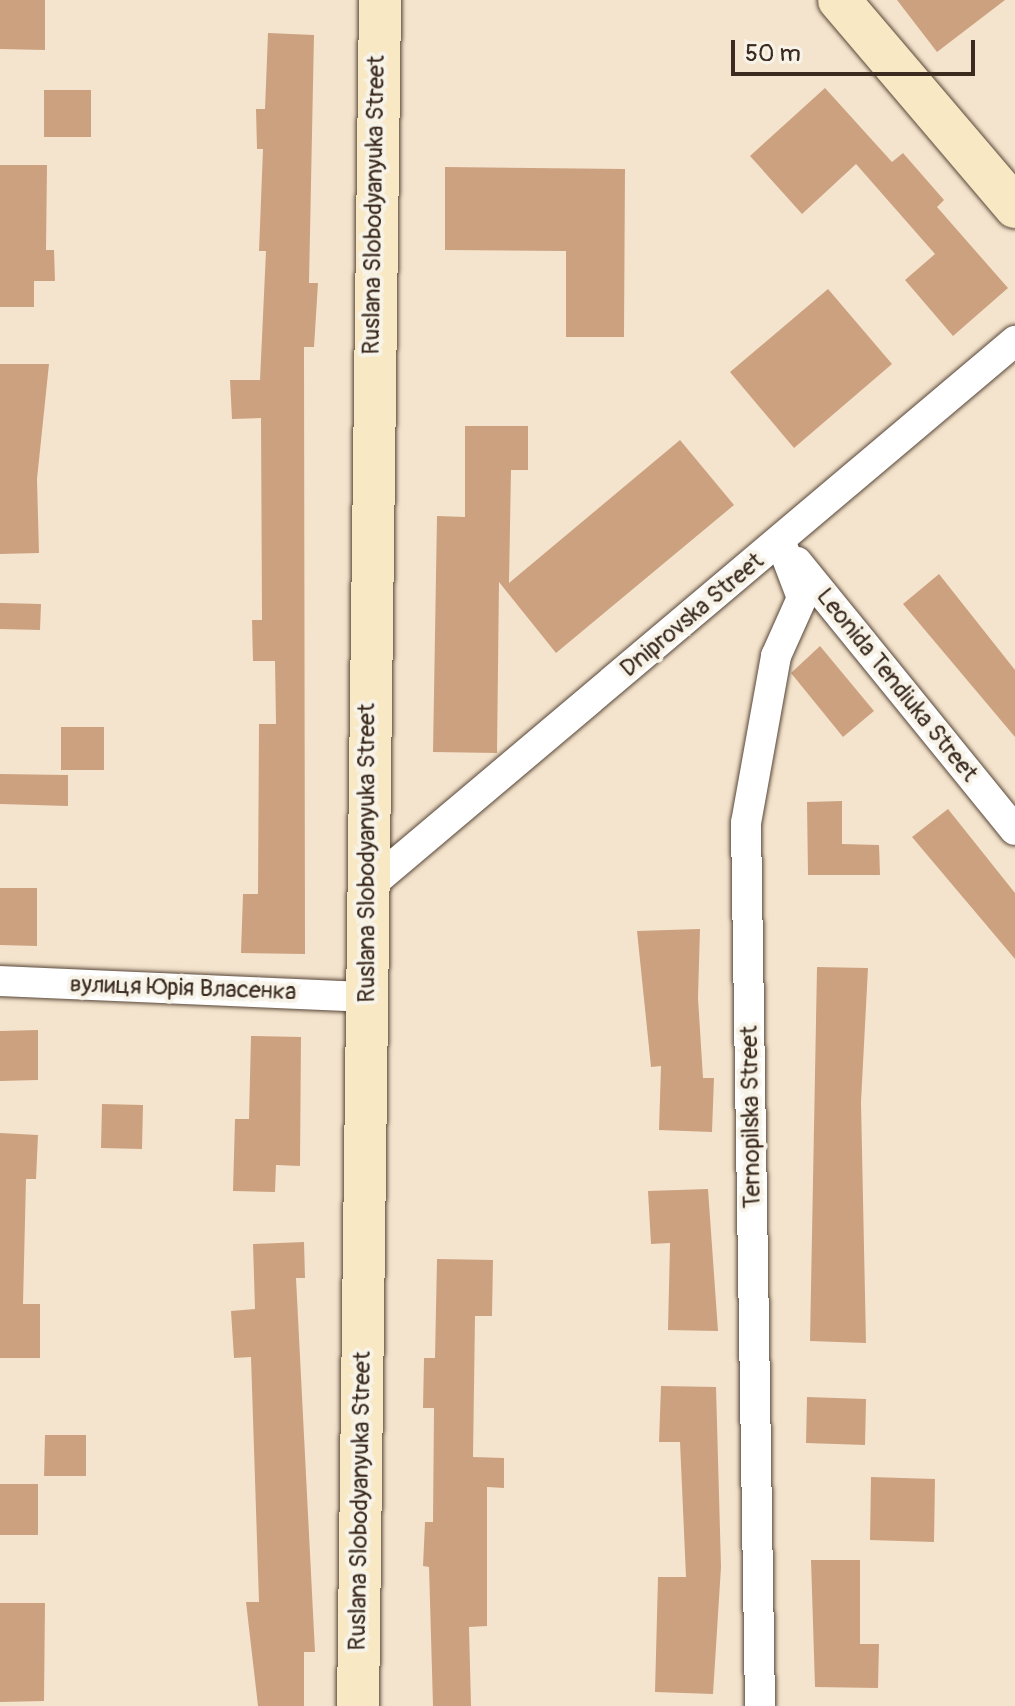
<!DOCTYPE html>
<html>
<head>
<meta charset="utf-8">
<style>
	body { margin:0 }
	#map { position:relative; width:1015px; height:1706px; overflow:hidden; background:#f5e4cd; font-family:Pangolin,sans-serif }
	div>[style] { position:absolute }
	[style*='--x'] { left:calc(var(--x)*1px); top:calc(var(--y)*1px); width:calc(var(--w)*1px); rotate:calc(var(--a)*1deg) }
	.building>* { inset:0; background:#cca180 }
	.roads { filter:drop-shadow(0 0 2px #574638) drop-shadow(0 0 2px #574638) }
	.street>* { height:30px; margin:-15px; padding:0 15px; transform-origin:15px; border-radius:15px; background:#fff }
	.secondary>* { height:42px; margin:-21px; padding:0 21px; transform-origin:21px; border-radius:21px; background:#f8e8c3 }
	span { translate:-50% -50%; white-space:nowrap; text-align:center; line-height:1.15; -webkit-text-stroke:8px #f7f3e8; paint-order:stroke }
	.street-label { font-size:24px; color:#3b2a1e }
	.scale { position:absolute; left:731px; top:40px; width:244px; height:36px; box-sizing:border-box; border:4px solid #3b2a1e; border-top:0; padding-left:10px; font-size:24px; line-height:28px; white-space:nowrap; color:#3b2a1e; -webkit-text-stroke:6px #f7f3e8; paint-order:stroke }
</style>
</head>
<body>
<div id="map">
	<div class="building">
		<div style="clip-path:polygon(0 0,45px 0,45px 50px,0 49px)"></div>
		<div style="clip-path:polygon(897px 0,1005px 0,937px 52px)"></div>
		<div style="clip-path:polygon(268px 33px,314px 35px,309px 283px,318px 283px,314px 347px,304px 347px,305px 954px,241px 953px,243px 894px,258px 894px,259px 724px,276px 724px,275px 661px,253px 661px,252px 620px,262px 620px,261px 418px,232px 419px,230px 380px,260px 380px,266px 251px,259px 251px,263px 149px,257px 149px,256px 109px,265px 109px)"></div>
		<div style="clip-path:polygon(825px 88px,892px 162px,903px 153px,944px 200px,937px 207px,1008px 288px,953px 336px,905px 280px,935px 254px,856px 164px,802px 214px,750px 156px)"></div>
		<div style="clip-path:polygon(44px 90px,91px 90px,91px 137px,44px 137px)"></div>
		<div style="clip-path:polygon(0 165px,47px 165px,46px 250px,54px 250px,55px 281px,34px 281px,34px 307px,0 307px)"></div>
		<div style="clip-path:polygon(445px 167px,625px 169px,624px 337px,566px 337px,566px 251px,445px 250px)"></div>
		<div style="clip-path:polygon(828px 289px,892px 364px,794px 448px,730px 372px)"></div>
		<div style="clip-path:polygon(0 364px,49px 364px,37px 479px,39px 553px,0 554px)"></div>
		<div style="clip-path:polygon(465px 426px,528px 426px,528px 470px,511px 470px,509px 583px,680px 440px,734px 505px,556px 653px,499px 582px,497px 753px,433px 752px,437px 516px,465px 517px)"></div>
		<div style="clip-path:polygon(939px 574px,1015px 670px,1015px 737px,903px 604px)"></div>
		<div style="clip-path:polygon(0 603px,41px 604px,40px 630px,0 629px)"></div>
		<div style="clip-path:polygon(820px 646px,874px 711px,843px 737px,791px 673px)"></div>
		<div style="clip-path:polygon(61px 727px,104px 727px,104px 770px,61px 770px)"></div>
		<div style="clip-path:polygon(0 774px,68px 775px,68px 806px,0 804px)"></div>
		<div style="clip-path:polygon(842px 801px,842px 844px,879px 845px,880px 875px,808px 875px,807px 802px)"></div>
		<div style="clip-path:polygon(948px 809px,1015px 893px,1015px 959px,912px 837px)"></div>
		<div style="clip-path:polygon(0 888px,37px 888px,37px 946px,0 945px)"></div>
		<div style="clip-path:polygon(700px 929px,698px 998px,703px 1078px,714px 1078px,712px 1132px,659px 1130px,661px 1066px,651px 1067px,637px 931px)"></div>
		<div style="clip-path:polygon(817px 967px,868px 968px,861px 1102px,866px 1343px,810px 1341px)"></div>
		<div style="clip-path:polygon(38px 1030px,38px 1080px,0 1081px,0 1031px)"></div>
		<div style="clip-path:polygon(251px 1036px,301px 1037px,300px 1166px,276px 1165px,275px 1192px,233px 1191px,235px 1119px,249px 1119px)"></div>
		<div style="clip-path:polygon(102px 1104px,143px 1105px,142px 1149px,101px 1148px)"></div>
		<div style="clip-path:polygon(0 1133px,38px 1135px,36px 1179px,26px 1179px,23px 1304px,40px 1304px,40px 1358px,0 1358px)"></div>
		<div style="clip-path:polygon(708px 1189px,718px 1331px,668px 1330px,670px 1243px,651px 1244px,648px 1191px)"></div>
		<div style="clip-path:polygon(304px 1242px,305px 1278px,296px 1278px,315px 1652px,304px 1652px,304px 1706px,258px 1706px,246px 1602px,259px 1602px,251px 1357px,234px 1358px,231px 1311px,255px 1309px,253px 1244px)"></div>
		<div style="clip-path:polygon(437px 1259px,493px 1260px,492px 1316px,475px 1316px,473px 1457px,504px 1458px,504px 1488px,487px 1487px,487px 1626px,469px 1627px,471px 1706px,433px 1706px,429px 1567px,423px 1566px,425px 1522px,433px 1522px,434px 1408px,423px 1408px,424px 1358px,435px 1358px)"></div>
		<div style="clip-path:polygon(661px 1386px,716px 1387px,721px 1567px,713px 1694px,655px 1692px,658px 1577px,686px 1577px,680px 1442px,659px 1442px)"></div>
		<div style="clip-path:polygon(807px 1397px,866px 1399px,865px 1445px,806px 1443px)"></div>
		<div style="clip-path:polygon(45px 1435px,86px 1435px,86px 1476px,44px 1476px)"></div>
		<div style="clip-path:polygon(871px 1477px,935px 1479px,934px 1542px,870px 1540px)"></div>
		<div style="clip-path:polygon(0 1484px,38px 1484px,38px 1535px,0 1535px)"></div>
		<div style="clip-path:polygon(811px 1560px,860px 1560px,860px 1644px,879px 1644px,878px 1688px,815px 1687px)"></div>
		<div style="clip-path:polygon(0 1603px,45px 1603px,44px 1701px,0 1702px)"></div>
	</div>
	<div class="roads">
		<div class="street">
			<div style="--x:797;--y:562;--w:345;--a:50.9"></div>
			<div style="--x:368;--y:887;--w:847;--a:-40.16"></div>
			<div style="--x:0;--y:981;--w:366;--a:2.5"></div>
			<div style="--x:760;--y:1706;--w:883;--a:-90.91"></div>
			<div style="--x:746;--y:823;--w:170;--a:-79.8"></div>
			<div style="--x:776;--y:656;--w:64;--a:-65.9"></div>
			<div style="--x:802;--y:598;--w:62;--a:-110.8"></div>
		</div>
		<div class="secondary">
			<div style="--x:839;--y:0;--w:272;--a:49.6"></div>
			<div style="--x:358;--y:1706;--w:1706;--a:-89.26"></div>
		</div>
	</div>
	<div class="street-label">
		<span style="left:374px;top:205px;rotate:-89deg">Ruslana Slobodyanyuka Street</span>
		<span style="left:692px;top:615px;rotate:-40deg">Dniprovska Street</span>
		<span style="left:897px;top:685px;rotate:51deg">Leonida Tendiuka Street</span>
		<span style="left:367px;top:853px;rotate:-90deg">Ruslana Slobodyanyuka Street</span>
		<span style="left:183px;top:988px;rotate:2deg">вулиця Юрія Власенка</span>
		<span style="left:751px;top:1117px;rotate:-91deg">Ternopilska Street</span>
		<span style="left:360px;top:1501px;rotate:-89deg">Ruslana Slobodyanyuka Street</span>
	</div>
	<div class="scale">50 m</div>
</div>
</body>
</html>
